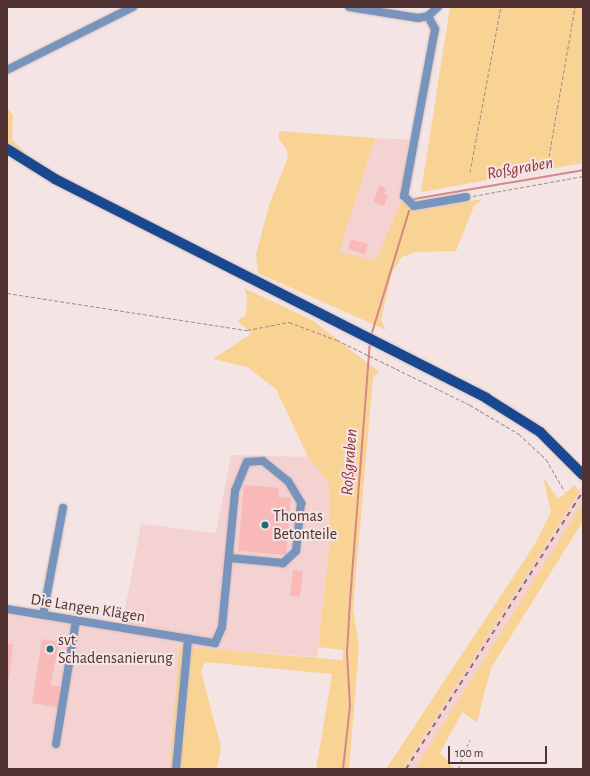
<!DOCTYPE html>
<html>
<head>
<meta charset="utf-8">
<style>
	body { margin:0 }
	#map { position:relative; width:590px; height:776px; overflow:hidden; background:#f4e4e4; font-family:"Alegreya Sans",sans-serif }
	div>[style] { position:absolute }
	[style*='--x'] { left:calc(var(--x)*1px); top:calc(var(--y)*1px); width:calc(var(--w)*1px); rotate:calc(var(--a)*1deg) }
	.built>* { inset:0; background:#f5d2d2 }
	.green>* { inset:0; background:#f9d394 }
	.stream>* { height:2px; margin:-1px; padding:0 1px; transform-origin:1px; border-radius:1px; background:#d48788 }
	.building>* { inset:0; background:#fab9b9 }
	.path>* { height:1px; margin-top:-0.5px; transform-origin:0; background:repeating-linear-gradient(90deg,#a38c8c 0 4px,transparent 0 6px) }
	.roads { filter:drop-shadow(0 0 1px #d3c0c0) drop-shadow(0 0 1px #d3c0c0) }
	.minor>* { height:8px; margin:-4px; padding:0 4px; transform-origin:4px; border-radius:4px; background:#7893bc }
	.major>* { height:10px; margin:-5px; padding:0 5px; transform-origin:5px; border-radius:5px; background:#194891 }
	.rail>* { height:2px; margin-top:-1px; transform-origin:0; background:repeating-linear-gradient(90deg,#897070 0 5px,transparent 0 10px) }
	.dots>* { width:11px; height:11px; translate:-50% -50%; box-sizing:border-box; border:2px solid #f4e4e4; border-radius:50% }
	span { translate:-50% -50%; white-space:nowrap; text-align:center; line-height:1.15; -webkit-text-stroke:4px #f4e4e4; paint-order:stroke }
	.poi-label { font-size:16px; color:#503232 }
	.left { translate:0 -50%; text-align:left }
	.street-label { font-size:16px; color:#503232 }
	.water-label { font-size:17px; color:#8e333a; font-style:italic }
	.frame { position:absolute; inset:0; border:8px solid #503232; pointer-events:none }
	.scale { position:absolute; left:448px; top:746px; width:99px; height:18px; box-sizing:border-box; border:2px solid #503232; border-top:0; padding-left:5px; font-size:12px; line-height:14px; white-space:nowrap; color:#503232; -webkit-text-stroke:3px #f4e4e4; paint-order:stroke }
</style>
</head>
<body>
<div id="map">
	<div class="built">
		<div style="clip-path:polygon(375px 138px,416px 140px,404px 196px,375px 261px,338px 252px)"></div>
		<div style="clip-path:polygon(231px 455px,308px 457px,329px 483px,330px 541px,317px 657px,179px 646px,169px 769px,7px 769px,7px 615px,121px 631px,141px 524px,216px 533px)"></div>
		<div style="clip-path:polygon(583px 484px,583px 503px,533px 584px,415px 769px,403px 769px)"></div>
	</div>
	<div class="green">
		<div style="clip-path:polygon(450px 7px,583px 7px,583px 163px,421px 192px)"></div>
		<div style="clip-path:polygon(7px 108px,13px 115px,12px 139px,32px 161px,7px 142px)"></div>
		<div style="clip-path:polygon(279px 131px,375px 138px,339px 252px,375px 261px,404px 196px,416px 211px,483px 199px,474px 206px,456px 251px,416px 252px,402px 257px,392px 272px,381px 320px,386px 330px,258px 273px,256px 255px,269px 205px,288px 157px,286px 148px,279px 140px)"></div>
		<div style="clip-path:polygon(244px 288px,312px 320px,379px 372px,373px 377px,353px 608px,359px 647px,349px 769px,316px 769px,332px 674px,205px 662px,201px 671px,221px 747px,217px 769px,169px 769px,179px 646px,343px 660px,343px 650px,318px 647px,330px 541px,329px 483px,308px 457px,276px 389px,247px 367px,213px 359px,252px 333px,237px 321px,246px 315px,247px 296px)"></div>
		<div style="clip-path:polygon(543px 477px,558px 499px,575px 485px,579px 492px,403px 769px,386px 769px,535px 544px,551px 512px)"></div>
		<div style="clip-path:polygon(583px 503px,583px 521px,491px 668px,477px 722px,462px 712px,440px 753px,455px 769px,415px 769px)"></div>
	</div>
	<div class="stream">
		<div style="--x:414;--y:199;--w:171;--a:-9.7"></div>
		<div style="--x:371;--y:336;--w:131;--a:-73.1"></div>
		<div style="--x:343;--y:769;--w:63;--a:-83.7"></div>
		<div style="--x:350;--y:706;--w:54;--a:-93.2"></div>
		<div style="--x:347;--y:652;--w:51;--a:-86.6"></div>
		<div style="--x:350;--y:601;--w:260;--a:-85.6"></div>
	</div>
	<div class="building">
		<div style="clip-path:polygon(379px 186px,386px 188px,384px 194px,388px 195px,384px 206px,373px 202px)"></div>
		<div style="clip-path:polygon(351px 239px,368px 244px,365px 254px,348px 249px)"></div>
		<div style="clip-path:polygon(244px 485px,279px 488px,278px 497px,291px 498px,286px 555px,238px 551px)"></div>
		<div style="clip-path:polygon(293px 570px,303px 571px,300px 597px,290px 596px)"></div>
		<div style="clip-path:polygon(42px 639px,59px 642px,51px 685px,63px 687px,60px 708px,32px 703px)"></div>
		<div style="clip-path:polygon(7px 643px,13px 644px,9px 679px,7px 679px)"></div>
	</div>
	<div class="path">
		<div style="--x:548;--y:162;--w:157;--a:-80.1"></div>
		<div style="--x:470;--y:172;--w:168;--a:-79.4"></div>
		<div style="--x:473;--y:196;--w:112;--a:-10.3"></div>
		<div style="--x:7;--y:293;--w:243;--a:8.8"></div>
		<div style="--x:247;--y:330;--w:43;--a:-10.8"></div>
		<div style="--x:289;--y:322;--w:51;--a:20.6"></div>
		<div style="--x:337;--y:340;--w:148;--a:26"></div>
		<div style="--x:470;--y:405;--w:57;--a:30.6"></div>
		<div style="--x:519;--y:434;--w:37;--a:43"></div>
		<div style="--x:546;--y:459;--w:36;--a:60"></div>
		<div style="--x:458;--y:769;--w:32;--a:-68"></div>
	</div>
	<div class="roads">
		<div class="minor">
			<div style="--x:349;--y:7;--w:70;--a:9.1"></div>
			<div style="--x:418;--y:18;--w:10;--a:-11"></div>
			<div style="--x:428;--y:16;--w:13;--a:-42"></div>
			<div style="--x:428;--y:16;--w:15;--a:62"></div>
			<div style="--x:435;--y:29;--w:170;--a:100.5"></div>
			<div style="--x:404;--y:196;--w:14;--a:45"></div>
			<div style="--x:414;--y:206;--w:53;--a:-9.8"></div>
			<div style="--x:7;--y:70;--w:141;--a:-26.6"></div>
			<div style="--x:7;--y:609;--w:211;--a:9.3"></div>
			<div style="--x:215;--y:643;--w:17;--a:-66"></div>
			<div style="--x:222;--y:627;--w:137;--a:-84.5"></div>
			<div style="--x:235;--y:491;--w:31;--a:-68"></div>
			<div style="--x:247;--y:462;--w:16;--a:-4"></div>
			<div style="--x:263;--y:461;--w:32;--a:39"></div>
			<div style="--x:288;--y:481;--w:26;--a:59"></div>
			<div style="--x:301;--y:503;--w:48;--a:95.9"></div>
			<div style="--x:296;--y:551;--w:18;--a:137"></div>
			<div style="--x:283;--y:563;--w:53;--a:-174.6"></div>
			<div style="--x:43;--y:615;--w:109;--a:-79.4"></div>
			<div style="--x:56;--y:744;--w:125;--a:-80.8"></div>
			<div style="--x:176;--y:769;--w:131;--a:-84.7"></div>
		</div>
		<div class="major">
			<div style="--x:7;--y:149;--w:57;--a:32"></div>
			<div style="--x:55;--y:179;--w:483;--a:26.9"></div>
			<div style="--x:486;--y:398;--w:64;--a:32.2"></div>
			<div style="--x:540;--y:432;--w:61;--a:45"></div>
		</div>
	</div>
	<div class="rail">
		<div style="--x:406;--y:769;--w:330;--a:-57.5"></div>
	</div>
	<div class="dots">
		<div style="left:265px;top:525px;background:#216d70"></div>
		<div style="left:50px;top:649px;background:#216d70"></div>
	</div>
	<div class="poi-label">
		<span class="left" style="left:273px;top:525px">Thomas<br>Betonteile</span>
		<span class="left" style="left:58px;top:649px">svt<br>Schadensanierung</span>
	</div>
	<div class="street-label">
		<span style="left:88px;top:608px;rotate:9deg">Die Langen Klägen</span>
	</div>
	<div class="water-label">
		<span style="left:520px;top:168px;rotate:-10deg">Roßgraben</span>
		<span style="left:349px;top:462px;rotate:-86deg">Roßgraben</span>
	</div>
	<div class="frame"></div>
	<div class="scale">100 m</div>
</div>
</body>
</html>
